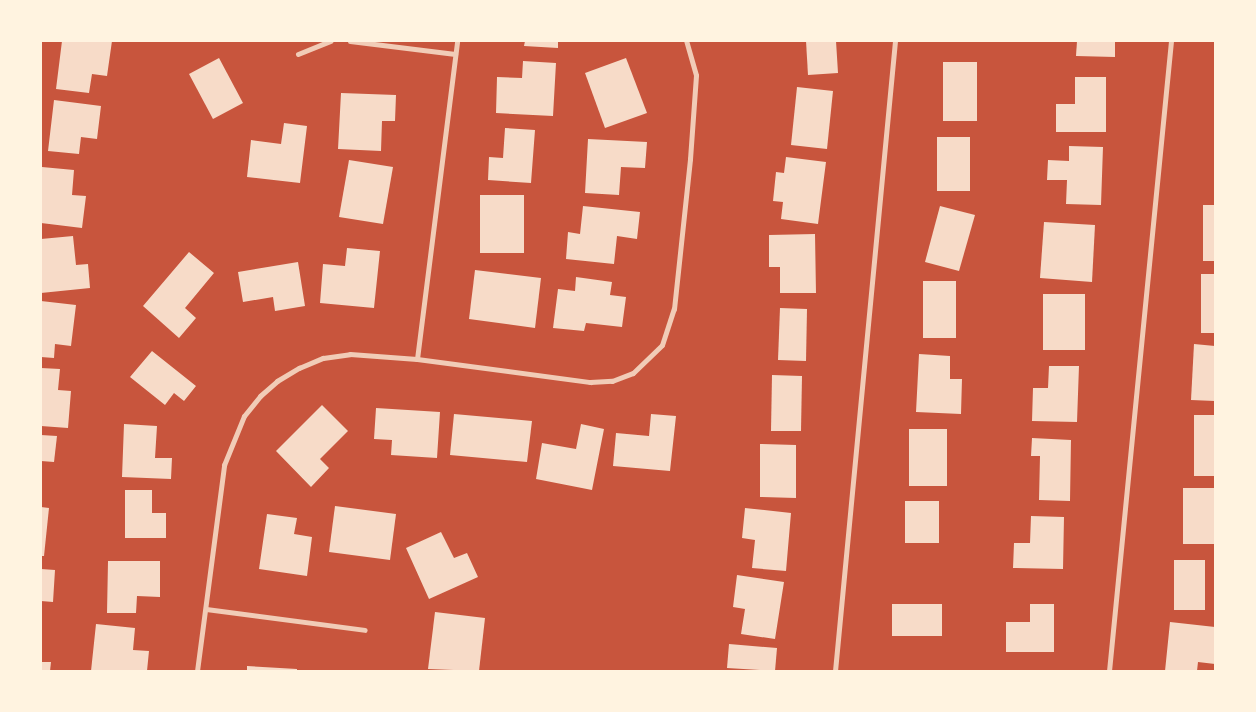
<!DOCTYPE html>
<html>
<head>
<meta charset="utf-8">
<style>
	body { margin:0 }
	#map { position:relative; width:1256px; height:712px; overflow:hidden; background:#c8553d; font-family:"PT Serif",serif }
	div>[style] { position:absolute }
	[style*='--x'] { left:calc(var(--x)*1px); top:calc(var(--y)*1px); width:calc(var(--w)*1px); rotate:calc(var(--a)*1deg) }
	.building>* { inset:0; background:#f7dbc8 }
	.minor>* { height:5px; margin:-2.5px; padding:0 2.5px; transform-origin:2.5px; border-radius:2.5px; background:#f1ccb7 }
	span { translate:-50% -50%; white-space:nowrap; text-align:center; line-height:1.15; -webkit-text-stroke:5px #fff3e0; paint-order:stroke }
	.frame { position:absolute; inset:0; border:42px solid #fff3e0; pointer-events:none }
</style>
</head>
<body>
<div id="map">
	<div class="building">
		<div style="clip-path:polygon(62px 41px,112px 41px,107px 76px,92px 74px,89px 93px,56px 89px)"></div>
		<div style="clip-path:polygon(525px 41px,558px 41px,558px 48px,524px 46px)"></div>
		<div style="clip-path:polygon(806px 41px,836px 41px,838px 73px,808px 75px)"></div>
		<div style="clip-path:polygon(1077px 41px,1115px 41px,1115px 57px,1076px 56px)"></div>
		<div style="clip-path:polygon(219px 58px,243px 103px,213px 119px,189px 74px)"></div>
		<div style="clip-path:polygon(626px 58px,647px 113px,605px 128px,585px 73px)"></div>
		<div style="clip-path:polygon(523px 61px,556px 63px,553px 116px,496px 113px,497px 77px,522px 78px)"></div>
		<div style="clip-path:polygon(943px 62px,977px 62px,977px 121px,943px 121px)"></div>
		<div style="clip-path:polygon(1075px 77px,1106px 77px,1106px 132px,1056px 132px,1056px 104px,1075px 104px)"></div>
		<div style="clip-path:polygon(797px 87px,833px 91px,827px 149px,791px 145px)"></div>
		<div style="clip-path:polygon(341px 93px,396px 95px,395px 121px,382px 121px,381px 151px,338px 149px)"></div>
		<div style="clip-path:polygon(54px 100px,101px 106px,97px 139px,81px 137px,79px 154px,48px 151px)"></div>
		<div style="clip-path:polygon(284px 123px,307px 126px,300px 183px,247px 177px,251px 140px,281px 144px)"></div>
		<div style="clip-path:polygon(505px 128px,535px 130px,531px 183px,488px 180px,489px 157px,503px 158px)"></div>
		<div style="clip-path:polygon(937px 137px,970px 137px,970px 191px,937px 191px)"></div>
		<div style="clip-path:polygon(588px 139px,647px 142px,645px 168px,621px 167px,619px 195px,585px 193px)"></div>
		<div style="clip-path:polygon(1069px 146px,1103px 147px,1101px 205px,1066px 204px,1067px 180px,1047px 180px,1048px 160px,1069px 161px)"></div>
		<div style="clip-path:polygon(786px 157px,826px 162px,818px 224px,781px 219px,783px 202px,773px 201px,776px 172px,784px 173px)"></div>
		<div style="clip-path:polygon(349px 160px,393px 167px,383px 224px,339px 217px)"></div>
		<div style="clip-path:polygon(42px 167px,74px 170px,72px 195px,86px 196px,82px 228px,41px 223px)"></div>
		<div style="clip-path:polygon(480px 195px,524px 195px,524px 253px,480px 253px)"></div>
		<div style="clip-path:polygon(1203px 205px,1215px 205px,1215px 261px,1203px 261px)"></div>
		<div style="clip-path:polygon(583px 206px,640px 212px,637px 239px,617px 236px,614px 264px,566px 259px,568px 232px,580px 234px)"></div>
		<div style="clip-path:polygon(940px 206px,975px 215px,959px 271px,925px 262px)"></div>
		<div style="clip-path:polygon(1044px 222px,1095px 225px,1092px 282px,1040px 278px)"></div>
		<div style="clip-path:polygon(815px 234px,816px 293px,780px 293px,780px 267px,769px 267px,769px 235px)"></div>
		<div style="clip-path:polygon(73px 236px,76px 265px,88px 264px,90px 288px,41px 293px,41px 239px)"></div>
		<div style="clip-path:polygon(347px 248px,380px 251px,374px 308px,320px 303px,323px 264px,345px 266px)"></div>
		<div style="clip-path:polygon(189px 252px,214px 273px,185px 308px,196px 318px,179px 338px,143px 306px)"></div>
		<div style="clip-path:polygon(298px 262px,305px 306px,275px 311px,273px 297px,243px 302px,238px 272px)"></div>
		<div style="clip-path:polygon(475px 270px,541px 278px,535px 328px,469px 319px)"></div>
		<div style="clip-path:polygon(1201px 274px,1215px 274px,1215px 333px,1201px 333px)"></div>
		<div style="clip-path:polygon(576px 277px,612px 282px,610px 295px,626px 297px,622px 327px,586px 323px,584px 331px,553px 328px,558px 289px,575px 291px)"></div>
		<div style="clip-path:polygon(923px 281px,956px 281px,956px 338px,923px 338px)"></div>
		<div style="clip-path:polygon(1043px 294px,1085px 294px,1085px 350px,1043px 350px)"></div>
		<div style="clip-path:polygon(41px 301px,76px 305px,71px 346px,55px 344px,54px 358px,41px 357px)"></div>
		<div style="clip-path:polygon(780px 308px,807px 309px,806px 361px,778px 360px)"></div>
		<div style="clip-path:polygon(1194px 344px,1215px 346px,1215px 401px,1191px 400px)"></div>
		<div style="clip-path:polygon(152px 351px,196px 386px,184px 401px,174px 393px,165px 405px,130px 377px)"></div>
		<div style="clip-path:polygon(919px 354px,950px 356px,950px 379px,962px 379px,961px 414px,916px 412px)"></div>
		<div style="clip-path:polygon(1049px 366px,1079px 366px,1077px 422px,1032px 421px,1033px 388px,1048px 388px)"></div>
		<div style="clip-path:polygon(41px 368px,60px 369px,58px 390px,71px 391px,68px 428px,41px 426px)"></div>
		<div style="clip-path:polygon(772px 375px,802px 376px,801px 431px,771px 431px)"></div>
		<div style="clip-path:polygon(322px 405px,348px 431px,320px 459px,329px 468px,311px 487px,276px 451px)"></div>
		<div style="clip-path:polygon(376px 408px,440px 412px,437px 458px,391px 455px,392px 440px,374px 439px)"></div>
		<div style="clip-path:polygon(454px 414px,532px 421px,527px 462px,450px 455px)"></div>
		<div style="clip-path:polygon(651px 414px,676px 416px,670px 471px,613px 466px,616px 433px,649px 436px)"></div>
		<div style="clip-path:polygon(1194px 415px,1215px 415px,1215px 476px,1194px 476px)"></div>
		<div style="clip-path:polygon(124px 424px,157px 426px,155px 458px,172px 458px,171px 479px,122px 477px)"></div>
		<div style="clip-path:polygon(581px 424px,604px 429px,592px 490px,536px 479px,542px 443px,576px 449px)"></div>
		<div style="clip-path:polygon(909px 429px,947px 429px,947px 486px,909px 486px)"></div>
		<div style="clip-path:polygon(41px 435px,57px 436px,54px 462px,41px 461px)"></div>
		<div style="clip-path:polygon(1032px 438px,1071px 440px,1070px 501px,1039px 500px,1040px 456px,1031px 456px)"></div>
		<div style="clip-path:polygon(760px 444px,796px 445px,796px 498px,760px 497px)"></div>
		<div style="clip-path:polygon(1183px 488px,1215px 488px,1215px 544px,1183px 544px)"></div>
		<div style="clip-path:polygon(125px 490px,152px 490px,152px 513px,166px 513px,166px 538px,125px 538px)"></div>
		<div style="clip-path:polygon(905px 501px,939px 501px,939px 543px,905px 543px)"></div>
		<div style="clip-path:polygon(335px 506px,396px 514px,390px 560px,329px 552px)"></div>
		<div style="clip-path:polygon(41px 507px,49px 508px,44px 556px,41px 556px)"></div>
		<div style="clip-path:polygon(745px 508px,791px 513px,786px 571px,752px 568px,755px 540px,742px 538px)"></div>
		<div style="clip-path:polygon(267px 514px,297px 518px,294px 534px,312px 537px,307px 576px,259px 569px)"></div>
		<div style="clip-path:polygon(1031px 516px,1064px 517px,1063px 569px,1013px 568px,1014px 543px,1030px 543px)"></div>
		<div style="clip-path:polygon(441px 532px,454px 558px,467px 553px,478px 577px,429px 599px,406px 548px)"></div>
		<div style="clip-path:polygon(1174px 560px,1205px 560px,1205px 610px,1174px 610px)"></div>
		<div style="clip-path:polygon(108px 561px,160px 561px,160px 597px,137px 596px,136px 613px,107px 613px)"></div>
		<div style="clip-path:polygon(41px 569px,55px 570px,53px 602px,41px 601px)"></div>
		<div style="clip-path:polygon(737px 575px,784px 582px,775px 639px,741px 634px,745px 609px,733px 607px)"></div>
		<div style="clip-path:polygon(892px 604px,942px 604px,942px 636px,892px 636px)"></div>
		<div style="clip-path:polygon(1030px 604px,1054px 604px,1054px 652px,1006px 652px,1006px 622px,1030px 622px)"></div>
		<div style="clip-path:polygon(435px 612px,485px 618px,479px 671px,428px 669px)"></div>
		<div style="clip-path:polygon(1170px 622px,1215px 627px,1215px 664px,1198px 662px,1197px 671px,1165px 671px)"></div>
		<div style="clip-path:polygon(96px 624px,135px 628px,133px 650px,149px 651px,147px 671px,91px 671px)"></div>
		<div style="clip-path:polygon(729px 644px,777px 648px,775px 671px,727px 668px)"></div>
		<div style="clip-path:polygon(41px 662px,51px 662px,50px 671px,41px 671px)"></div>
		<div style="clip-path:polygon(247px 666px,297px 669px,297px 671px,247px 671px)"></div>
	</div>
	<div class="minor">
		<div style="--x:350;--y:41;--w:106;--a:7.1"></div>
		<div style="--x:298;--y:54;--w:35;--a:-22"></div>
		<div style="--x:417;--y:359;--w:321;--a:-82.8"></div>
		<div style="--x:206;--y:609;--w:160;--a:7.5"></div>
		<div style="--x:197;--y:671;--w:208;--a:-82.5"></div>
		<div style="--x:224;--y:465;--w:53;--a:-67.8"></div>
		<div style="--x:244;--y:416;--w:26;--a:-51"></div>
		<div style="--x:260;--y:396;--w:23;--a:-41"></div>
		<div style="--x:277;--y:381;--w:26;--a:-31"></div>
		<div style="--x:299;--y:368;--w:26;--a:-23"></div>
		<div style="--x:323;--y:358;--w:27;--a:-8"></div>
		<div style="--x:350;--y:354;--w:67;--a:4.3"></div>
		<div style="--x:417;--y:359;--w:175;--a:7.6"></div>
		<div style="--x:590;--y:382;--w:22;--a:-3"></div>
		<div style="--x:612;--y:381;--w:22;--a:-21"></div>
		<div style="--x:633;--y:373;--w:40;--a:-44"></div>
		<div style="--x:662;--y:345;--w:38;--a:-72"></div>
		<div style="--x:674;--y:309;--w:151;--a:-83.9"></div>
		<div style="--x:690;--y:159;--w:84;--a:-85.9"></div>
		<div style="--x:696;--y:75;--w:35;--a:-106"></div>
		<div style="--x:835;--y:671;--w:633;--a:-84.56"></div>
		<div style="--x:1109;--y:671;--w:633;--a:-84.38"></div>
	</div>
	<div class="frame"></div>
</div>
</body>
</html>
